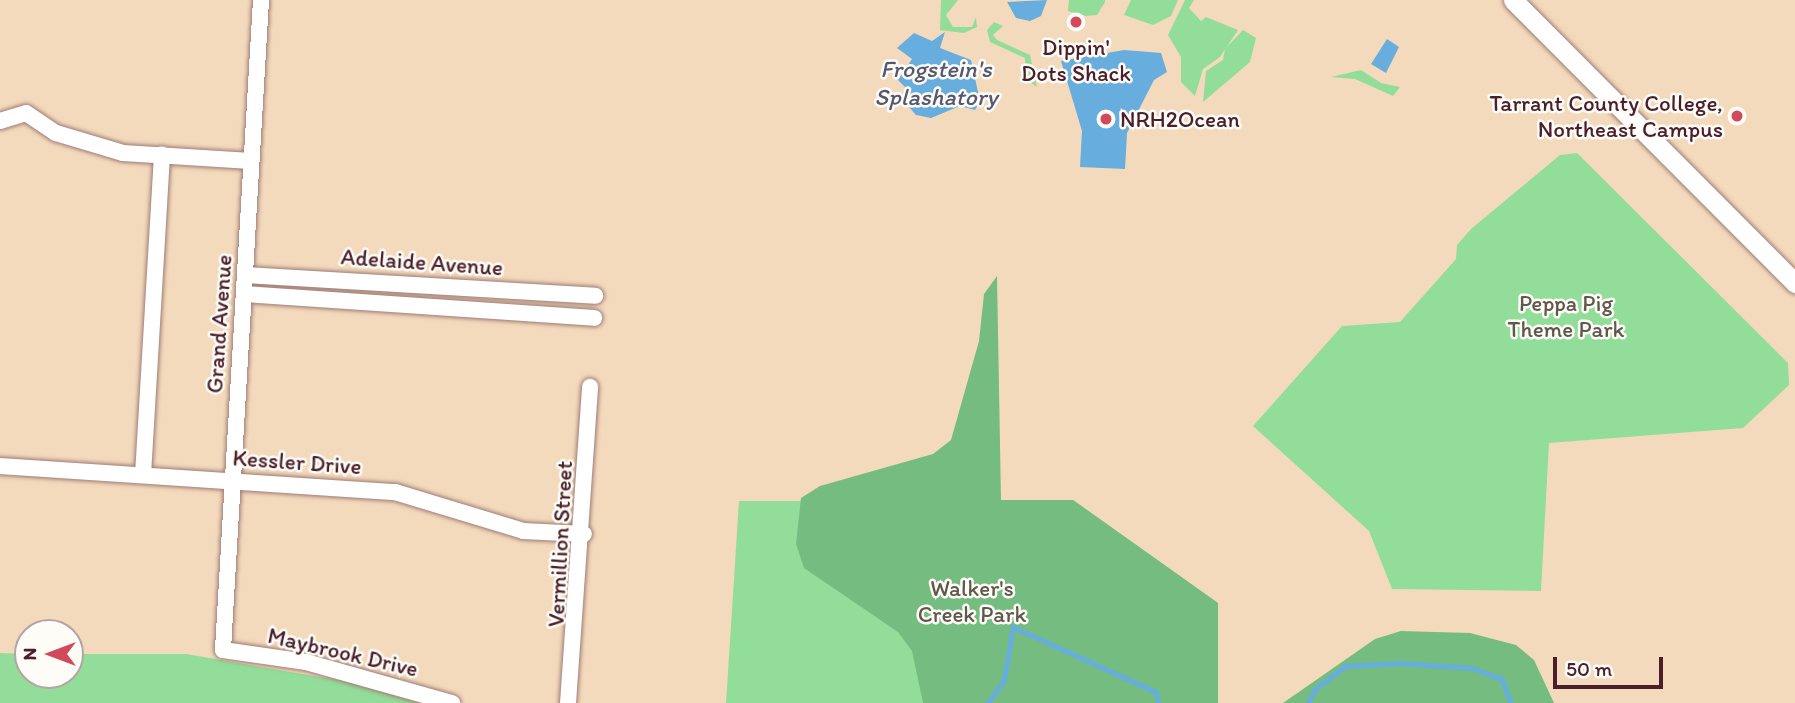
<!DOCTYPE html>
<html>
<head>
<meta charset="utf-8">
<style>
	body { margin:0 }
	#map { position:relative; width:1795px; height:703px; overflow:hidden; background:#f4dabd; font-family:Itim,sans-serif }
	div>[style] { position:absolute }
	[style*='--x'] { left:calc(var(--x)*1px); top:calc(var(--y)*1px); width:calc(var(--w)*1px); rotate:calc(var(--a)*1deg) }
	.green>* { inset:0; background:#92dd99 }
	.forest>* { inset:0; background:#75bc81 }
	.water>* { inset:0; background:#67addd }
	.stream>* { height:4.5px; margin:-2.25px; padding:0 2.25px; transform-origin:2.25px; border-radius:2.25px; background:#67addd }
	.roads { filter:drop-shadow(0 0 2px #9f7c74) drop-shadow(0 0 2px #9f7c74) }
	.minor>* { height:16px; margin:-8px; padding:0 8px; transform-origin:8px; border-radius:8px; background:#fff }
	.major>* { height:19px; margin:-9.5px; padding:0 9.5px; transform-origin:9.5px; border-radius:9.5px; background:#fff }
	.dots>* { width:19px; height:19px; translate:-50% -50%; box-sizing:border-box; border:4px solid #fdfcf7; border-radius:50% }
	span { translate:-50% -50%; white-space:nowrap; text-align:center; line-height:1.15; -webkit-text-stroke:5px #fdfcf7; paint-order:stroke }
	.poi-label { font-size:23px; color:#4a1f2b }
	.right { translate:-100% -50%; text-align:right }
	.left { translate:0 -50%; text-align:left }
	.street-label { font-size:23px; color:#4a1f2b }
	.park-label { font-size:23px; color:#60584c }
	.water-label { font-size:24px; color:#565872; font-style:italic }
	.north { position:absolute; left:14px; top:619px; width:70px; height:70px; box-sizing:border-box; background:#fdfcf7; border:2px solid #b5a4a5; border-radius:50%; rotate:270deg; font-size:19px; font-weight:700; line-height:28px; text-align:center; color:#4a1f2b }
	.north::after { content:''; display:block; margin:auto; width:24px; height:32px; background:#d1495b; clip-path:polygon(50% 0,100% 100%,50% 72%,0 100%) }
	.scale { position:absolute; left:1553px; top:657px; width:110px; height:32px; box-sizing:border-box; border:4px solid #4a1f2b; border-top:0; padding-left:9px; font-size:21px; line-height:24px; white-space:nowrap; color:#4a1f2b; -webkit-text-stroke:5px #fdfcf7; paint-order:stroke }
</style>
</head>
<body>
<div id="map">
	<div class="green">
		<div style="clip-path:polygon(941px 0,958px 0,946px 15px,953px 27px,972px 27px,976px 17px,977px 27px,964px 33px,940px 30px)"></div>
		<div style="clip-path:polygon(1069px 0,1105px 0,1105px 2px,1097px 15px,1086px 16px,1068px 11px)"></div>
		<div style="clip-path:polygon(1131px 0,1178px 0,1171px 16px,1153px 25px,1124px 15px)"></div>
		<div style="clip-path:polygon(1185px 0,1194px 0,1189px 8px,1201px 21px,1206px 17px,1238px 30px,1220px 57px,1203px 69px,1195px 96px,1181px 82px,1181px 57px,1168px 35px)"></div>
		<div style="clip-path:polygon(994px 22px,1003px 26px,993px 35px,997px 40px,1030px 55px,1037px 87px,1026px 79px,1025px 58px,990px 42px,987px 30px)"></div>
		<div style="clip-path:polygon(1243px 30px,1256px 38px,1250px 62px,1203px 102px,1206px 71px,1223px 60px,1225px 49px)"></div>
		<div style="clip-path:polygon(1361px 70px,1381px 83px,1400px 87px,1393px 96px,1355px 79px,1331px 77px)"></div>
		<div style="clip-path:polygon(1577px 153px,1788px 363px,1789px 385px,1743px 428px,1549px 443px,1541px 591px,1392px 589px,1369px 531px,1253px 426px,1342px 326px,1400px 322px,1456px 259px,1457px 245px,1471px 229px,1560px 155px)"></div>
		<div style="clip-path:polygon(1073px 500px,1218px 603px,1218px 703px,726px 703px,739px 501px)"></div>
		<div style="clip-path:polygon(0 653px,28px 654px,28px 675px,70px 675px,70px 654px,186px 654px,343px 681px,420px 703px,0 703px)"></div>
	</div>
	<div class="forest">
		<div style="clip-path:polygon(997px 276px,1001px 500px,1073px 500px,1218px 603px,1218px 703px,923px 703px,912px 651px,898px 632px,804px 568px,796px 544px,801px 498px,820px 486px,933px 454px,951px 440px,979px 341px,984px 294px)"></div>
		<div style="clip-path:polygon(1401px 631px,1470px 633px,1516px 645px,1534px 660px,1554px 703px,1283px 703px,1375px 639px)"></div>
	</div>
	<div class="water">
		<div style="clip-path:polygon(1047px 0,1041px 16px,1030px 21px,1016px 18px,1007px 2px)"></div>
		<div style="clip-path:polygon(945px 32px,940px 48px,971px 60px,980px 101px,975px 110px,960px 106px,931px 118px,916px 115px,901px 98px,905px 87px,898px 80px,912px 59px,897px 48px,914px 33px,932px 41px)"></div>
		<div style="clip-path:polygon(1387px 39px,1399px 47px,1386px 73px,1371px 64px)"></div>
		<div style="clip-path:polygon(1124px 50px,1161px 53px,1167px 72px,1154px 80px,1127px 133px,1125px 169px,1080px 167px,1082px 131px,1061px 61px)"></div>
	</div>
	<div class="stream">
		<div style="--x:988;--y:703;--w:28;--a:-55"></div>
		<div style="--x:1004;--y:680;--w:54;--a:-80.4"></div>
		<div style="--x:1013;--y:627;--w:157;--a:24.4"></div>
		<div style="--x:1156;--y:692;--w:11;--a:75"></div>
		<div style="--x:1308;--y:703;--w:16;--a:-63"></div>
		<div style="--x:1315;--y:689;--w:38;--a:-37"></div>
		<div style="--x:1345;--y:666;--w:55;--a:-3.1"></div>
		<div style="--x:1400;--y:663;--w:72;--a:4"></div>
		<div style="--x:1472;--y:668;--w:32;--a:20"></div>
		<div style="--x:1502;--y:679;--w:26;--a:69"></div>
	</div>
	<div class="roads">
		<div class="minor">
			<div style="--x:261;--y:0;--w:651;--a:93.35"></div>
			<div style="--x:223;--y:650;--w:84;--a:8.2"></div>
			<div style="--x:306;--y:662;--w:152;--a:15.7"></div>
			<div style="--x:0;--y:121;--w:27;--a:-17"></div>
			<div style="--x:26;--y:113;--w:36;--a:34"></div>
			<div style="--x:56;--y:133;--w:70;--a:16.6"></div>
			<div style="--x:123;--y:153;--w:128;--a:3.6"></div>
			<div style="--x:245;--y:275;--w:351;--a:3.4"></div>
			<div style="--x:244;--y:294;--w:351;--a:3.9"></div>
			<div style="--x:0;--y:466;--w:396;--a:3.8"></div>
			<div style="--x:395;--y:492;--w:134;--a:16.9"></div>
			<div style="--x:523;--y:531;--w:61;--a:2.8"></div>
			<div style="--x:143;--y:475;--w:321;--a:-86.6"></div>
			<div style="--x:568;--y:703;--w:317;--a:-86"></div>
		</div>
		<div class="major">
			<div style="--x:1513;--y:0;--w:400;--a:45.1"></div>
		</div>
	</div>
	<div class="dots">
		<div style="left:1076px;top:22px;background:#d1495b"></div>
		<div style="left:1737px;top:116px;background:#d1495b"></div>
		<div style="left:1106px;top:119px;background:#d1495b"></div>
	</div>
	<div class="poi-label">
		<span style="left:1076px;top:60px">Dippin'<br>Dots Shack</span>
		<span class="right" style="left:1723px;top:116px">Tarrant County College,<br>Northeast Campus</span>
		<span class="left" style="left:1120px;top:119px">NRH2Ocean</span>
	</div>
	<div class="street-label">
		<span style="left:422px;top:262px;rotate:4deg">Adelaide Avenue</span>
		<span style="left:219px;top:324px;rotate:-86deg">Grand Avenue</span>
		<span style="left:297px;top:462px;rotate:4deg">Kessler Drive</span>
		<span style="left:560px;top:544px;rotate:-87deg">Vermillion Street</span>
		<span style="left:343px;top:652px;rotate:13deg">Maybrook Drive</span>
	</div>
	<div class="park-label">
		<span style="left:1566px;top:316px">Peppa Pig<br>Theme Park</span>
		<span style="left:972px;top:601px">Walker's<br>Creek Park</span>
	</div>
	<div class="water-label">
		<span style="left:936px;top:83px">Frogstein's<br>Splashatory</span>
	</div>
	<div class="north">N</div>
	<div class="scale">50 m</div>
</div>
</body>
</html>
